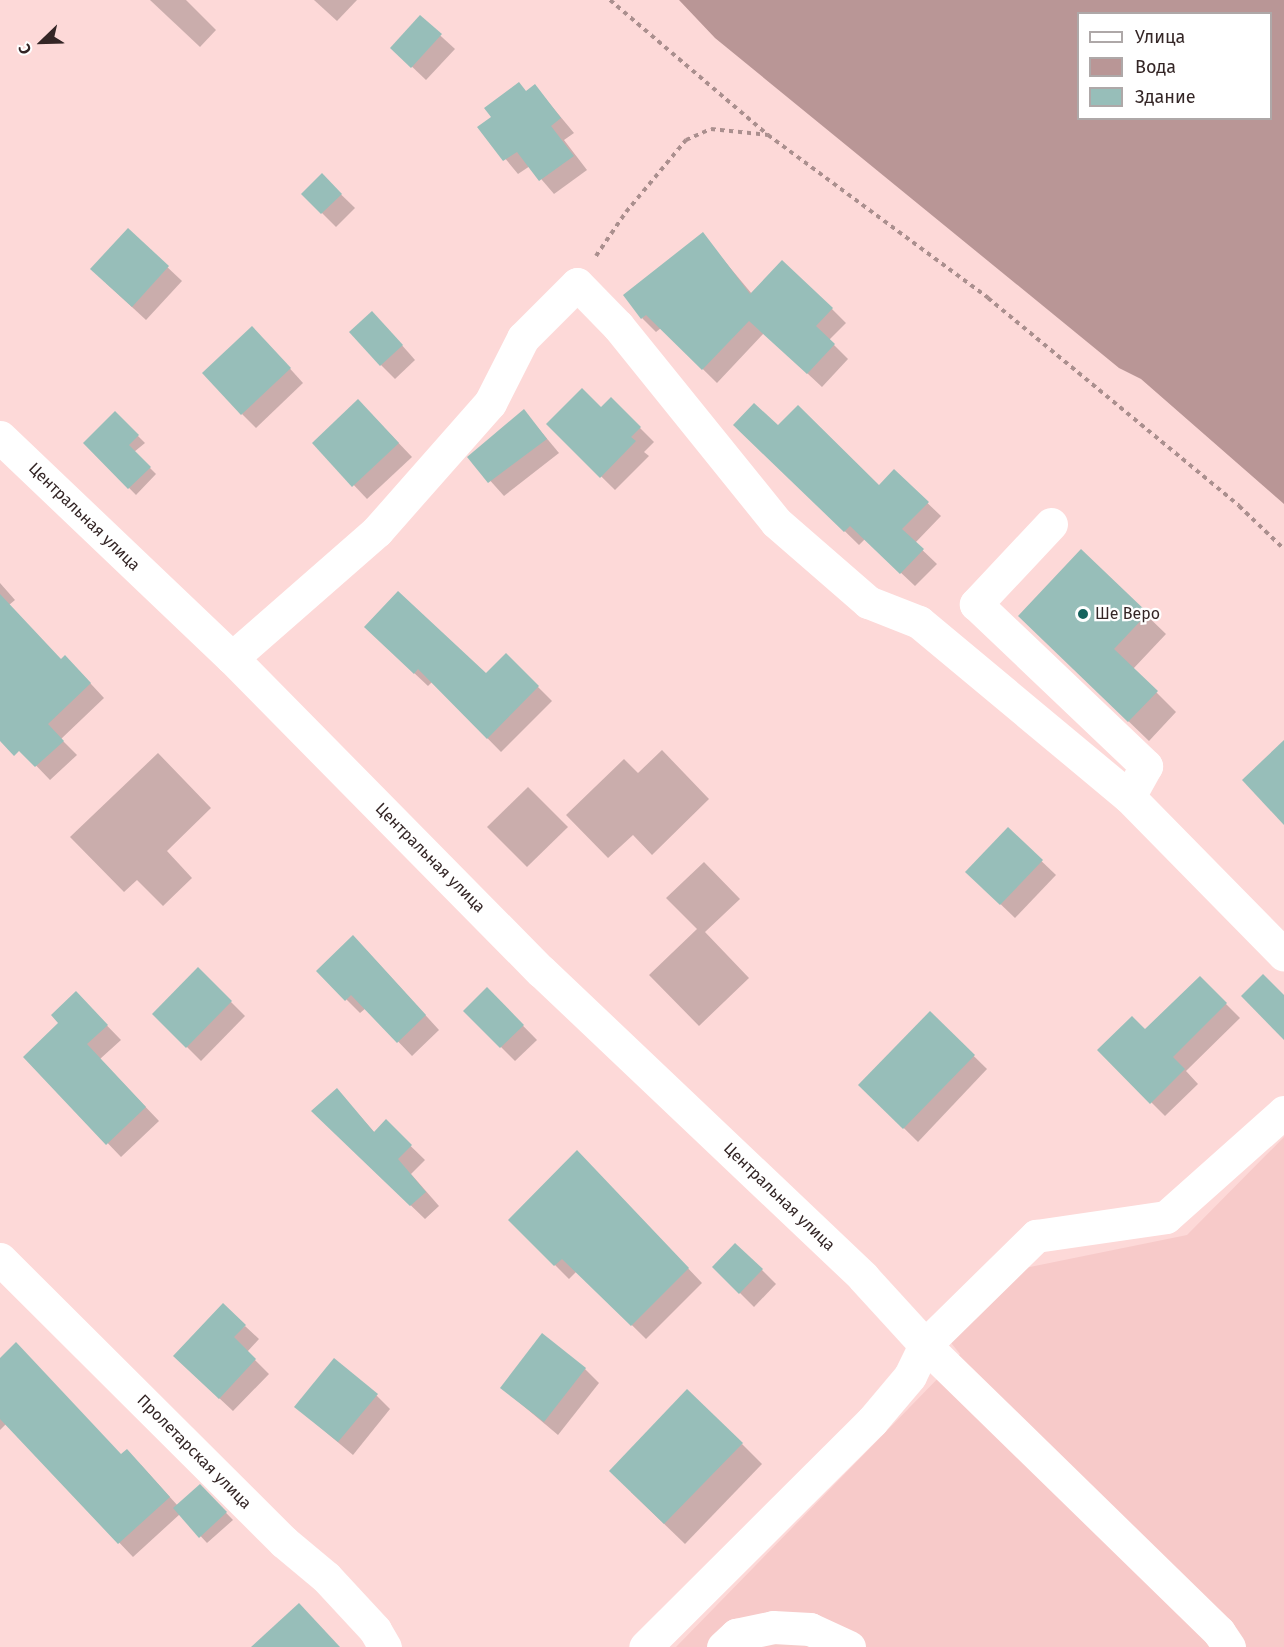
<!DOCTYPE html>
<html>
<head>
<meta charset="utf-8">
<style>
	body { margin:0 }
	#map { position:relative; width:1284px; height:1647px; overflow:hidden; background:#fdd9d8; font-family:"Fira Sans",sans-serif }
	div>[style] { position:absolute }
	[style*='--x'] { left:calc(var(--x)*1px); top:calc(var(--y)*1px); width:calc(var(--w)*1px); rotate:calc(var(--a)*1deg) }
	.built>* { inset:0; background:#f7cac9 }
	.water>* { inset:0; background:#b99696 }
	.shadow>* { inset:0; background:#0003 }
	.building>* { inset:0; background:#97beb9 }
	.path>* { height:4px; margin-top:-2px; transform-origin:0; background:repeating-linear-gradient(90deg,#aa8f8e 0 4.5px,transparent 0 9px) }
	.minor>* { height:33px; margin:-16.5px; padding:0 16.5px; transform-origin:16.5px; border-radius:16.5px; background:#fff }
	.dots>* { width:16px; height:16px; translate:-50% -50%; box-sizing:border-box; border:3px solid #fff; border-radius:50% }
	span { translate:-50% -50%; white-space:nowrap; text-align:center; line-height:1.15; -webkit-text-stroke:4.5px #fff; paint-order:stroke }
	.street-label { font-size:16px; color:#342626 }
	.poi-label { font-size:16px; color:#342626 }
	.left { translate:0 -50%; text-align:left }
	.legend { position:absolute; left:1077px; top:12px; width:195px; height:108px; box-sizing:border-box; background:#fff; border:2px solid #aea8a8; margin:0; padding:8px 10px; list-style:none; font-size:18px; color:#342626 }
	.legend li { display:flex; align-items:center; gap:12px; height:30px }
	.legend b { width:30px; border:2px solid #aea8a8 }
	.north { position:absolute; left:12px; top:12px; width:60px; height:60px; -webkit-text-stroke:4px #fff; paint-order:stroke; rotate:247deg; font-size:16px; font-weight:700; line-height:24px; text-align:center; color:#342626 }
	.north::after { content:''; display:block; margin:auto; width:21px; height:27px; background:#342626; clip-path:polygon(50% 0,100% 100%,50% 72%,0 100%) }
</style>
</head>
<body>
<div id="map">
	<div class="built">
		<div style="clip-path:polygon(1284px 1137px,1284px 1647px,676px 1647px,947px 1369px,960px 1354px,947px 1338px,1020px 1269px,1187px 1235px)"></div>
	</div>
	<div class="water">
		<div style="clip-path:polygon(evenodd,679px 0,1284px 0,1284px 504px,1141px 379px,1119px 368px,715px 38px,679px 0,1078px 14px,1270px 14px,1270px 118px,1078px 118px,1078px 14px)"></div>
	</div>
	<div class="shadow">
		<div style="clip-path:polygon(150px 0,186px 0,216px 30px,200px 47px)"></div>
		<div style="clip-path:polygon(314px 0,357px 0,337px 21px)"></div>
		<div style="clip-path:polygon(420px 17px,455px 49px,426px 80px,406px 61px)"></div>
		<div style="clip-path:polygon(535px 86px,574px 133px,564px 140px,587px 170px,554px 194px,530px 166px,518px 174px,479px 127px)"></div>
		<div style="clip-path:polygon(322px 176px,355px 208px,336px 227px,303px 194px)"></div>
		<div style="clip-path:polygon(128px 230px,182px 281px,146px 320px,106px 283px)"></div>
		<div style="clip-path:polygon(702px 234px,752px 294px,832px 309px,846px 323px,829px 340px,848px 359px,822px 387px,764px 333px,717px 383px,661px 328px,656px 332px,642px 318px)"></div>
		<div style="clip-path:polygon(386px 327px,415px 360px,395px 379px,381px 365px)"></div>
		<div style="clip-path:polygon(266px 342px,303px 383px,256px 428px,242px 414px)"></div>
		<div style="clip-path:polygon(611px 399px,654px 442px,644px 452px,649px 456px,615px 490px,548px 424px,601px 409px)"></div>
		<div style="clip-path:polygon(524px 411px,559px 453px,504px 496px,469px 457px)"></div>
		<div style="clip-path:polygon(115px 413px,145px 443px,134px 452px,156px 474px,136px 495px,85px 443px)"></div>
		<div style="clip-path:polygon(372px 415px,412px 457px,367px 499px,314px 443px)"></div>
		<div style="clip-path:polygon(778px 427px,879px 487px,894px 471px,941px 516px,915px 543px,937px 564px,915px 586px,865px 539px,859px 545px,749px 438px)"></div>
		<div style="clip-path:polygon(1081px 552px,1166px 634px,1133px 669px,1176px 712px,1149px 741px,1039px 635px)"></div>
		<div style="clip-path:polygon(0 583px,15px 600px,9px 605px,61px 661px,79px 671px,104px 698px,61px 739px,77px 755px,50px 780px,0 728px)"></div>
		<div style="clip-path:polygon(380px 641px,486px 675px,506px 655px,552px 701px,501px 752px,432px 682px,428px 686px)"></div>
		<div style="clip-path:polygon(662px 750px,709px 799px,652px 855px,633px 835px,608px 858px,566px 815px,624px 759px,638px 773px)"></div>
		<div style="clip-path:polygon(158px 753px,211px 808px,167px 851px,192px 878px,163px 906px,137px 880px,124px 892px,70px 837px)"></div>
		<div style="clip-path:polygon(528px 787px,568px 827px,527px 867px,487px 827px)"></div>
		<div style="clip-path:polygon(1008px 829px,1056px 875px,1015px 918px,967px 872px)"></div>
		<div style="clip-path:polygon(704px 862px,740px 899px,705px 932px,749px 978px,699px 1026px,649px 975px,697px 929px,666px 898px)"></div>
		<div style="clip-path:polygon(367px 951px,439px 1030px,412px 1056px,366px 1008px,360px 1013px,318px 971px)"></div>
		<div style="clip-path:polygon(198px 969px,245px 1016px,201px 1061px,154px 1014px)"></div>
		<div style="clip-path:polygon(1200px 978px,1240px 1018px,1186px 1071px,1198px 1084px,1165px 1116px,1099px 1050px,1145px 1031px)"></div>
		<div style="clip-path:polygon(487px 989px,537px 1040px,515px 1061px,465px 1011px)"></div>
		<div style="clip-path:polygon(89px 1007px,121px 1040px,100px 1059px,159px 1121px,121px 1157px,25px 1057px)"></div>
		<div style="clip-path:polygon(930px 1013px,987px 1069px,918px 1142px,860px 1085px)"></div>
		<div style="clip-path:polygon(337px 1090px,375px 1133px,386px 1122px,425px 1160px,411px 1174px,439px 1206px,425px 1219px,327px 1125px)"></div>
		<div style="clip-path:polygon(591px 1166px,702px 1283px,646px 1339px,577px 1271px,569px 1279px,510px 1220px)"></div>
		<div style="clip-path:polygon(714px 1267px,762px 1270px,776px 1284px,754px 1307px)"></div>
		<div style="clip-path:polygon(245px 1326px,259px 1339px,247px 1352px,269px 1374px,233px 1411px,189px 1370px)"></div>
		<div style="clip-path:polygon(0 1360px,121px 1456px,141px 1465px,178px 1506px,200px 1486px,233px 1520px,207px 1543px,180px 1514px,133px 1557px,6px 1424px,0 1430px)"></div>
		<div style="clip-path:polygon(585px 1369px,599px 1383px,558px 1435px,502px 1388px)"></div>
		<div style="clip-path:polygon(376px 1395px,390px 1409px,353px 1455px,296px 1407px)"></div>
		<div style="clip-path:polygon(742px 1444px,762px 1464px,685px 1544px,631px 1492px)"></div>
	</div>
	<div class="building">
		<div style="clip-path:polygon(420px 15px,442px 34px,411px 68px,390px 48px)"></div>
		<div style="clip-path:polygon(519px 82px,526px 91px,535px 84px,561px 118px,551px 126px,574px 156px,539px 181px,517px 152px,503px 161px,477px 127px,491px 117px,484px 108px)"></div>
		<div style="clip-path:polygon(322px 173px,342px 194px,321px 214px,301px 194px)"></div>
		<div style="clip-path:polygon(128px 228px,169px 266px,132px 307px,90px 269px)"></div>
		<div style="clip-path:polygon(703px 232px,750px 294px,782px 260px,833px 308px,816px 326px,835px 344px,807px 374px,749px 321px,702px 370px,646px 315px,641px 319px,623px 295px)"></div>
		<div style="clip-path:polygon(372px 311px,403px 345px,380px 366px,349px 332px)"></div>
		<div style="clip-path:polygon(252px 326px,291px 368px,241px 415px,202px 373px)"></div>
		<div style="clip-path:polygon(582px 388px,601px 407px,611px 397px,641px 427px,631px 437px,636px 441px,600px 478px,546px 424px)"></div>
		<div style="clip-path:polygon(358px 399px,399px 443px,352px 487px,312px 443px)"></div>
		<div style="clip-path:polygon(754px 403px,778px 425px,798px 405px,879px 485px,894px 469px,929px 502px,902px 529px,924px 549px,900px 574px,850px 526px,844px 532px,733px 425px)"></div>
		<div style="clip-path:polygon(524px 409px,547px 439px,488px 483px,467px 457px)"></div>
		<div style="clip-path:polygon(115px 411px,139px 435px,129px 445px,151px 467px,128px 489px,83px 443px)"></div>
		<div style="clip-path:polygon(1081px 549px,1148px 613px,1114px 649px,1158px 691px,1128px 722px,1018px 616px)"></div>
		<div style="clip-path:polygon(398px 591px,486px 673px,506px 653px,539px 686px,487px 739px,418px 669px,414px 674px,364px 627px)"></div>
		<div style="clip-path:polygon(0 594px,61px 659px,65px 655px,91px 683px,48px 724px,64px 741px,35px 767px,19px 751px,14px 756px,0 741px)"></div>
		<div style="clip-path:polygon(1284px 740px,1284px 825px,1242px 780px)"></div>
		<div style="clip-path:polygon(1008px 827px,1043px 860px,1000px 905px,965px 872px)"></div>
		<div style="clip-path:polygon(353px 935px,426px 1015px,397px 1043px,351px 995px,345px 1001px,316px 971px)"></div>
		<div style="clip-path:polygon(198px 967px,232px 1001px,186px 1048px,152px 1014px)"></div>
		<div style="clip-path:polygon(1263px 974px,1284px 995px,1284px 1040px,1241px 996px)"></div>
		<div style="clip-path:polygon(1200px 976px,1227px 1003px,1173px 1057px,1185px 1069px,1150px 1104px,1097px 1050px,1132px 1016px,1145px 1029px)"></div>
		<div style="clip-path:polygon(487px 987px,524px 1025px,500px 1048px,463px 1011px)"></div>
		<div style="clip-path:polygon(76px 991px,108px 1025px,87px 1044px,146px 1107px,106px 1145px,23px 1057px,58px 1023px,51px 1015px)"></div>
		<div style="clip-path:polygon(930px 1011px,975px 1055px,903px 1129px,858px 1085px)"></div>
		<div style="clip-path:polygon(337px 1088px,374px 1132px,386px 1119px,412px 1145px,398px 1159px,426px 1192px,410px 1206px,311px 1111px)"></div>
		<div style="clip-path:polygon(577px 1150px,689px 1268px,631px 1326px,562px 1259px,554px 1266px,508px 1220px)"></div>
		<div style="clip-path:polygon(735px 1243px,763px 1269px,739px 1294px,712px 1267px)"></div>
		<div style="clip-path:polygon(223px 1303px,246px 1325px,234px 1337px,256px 1359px,219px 1399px,173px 1356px)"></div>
		<div style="clip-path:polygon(542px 1333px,586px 1368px,544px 1422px,500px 1388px)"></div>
		<div style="clip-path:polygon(16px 1342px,121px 1454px,127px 1449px,170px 1497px,118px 1544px,0 1419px,0 1358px)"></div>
		<div style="clip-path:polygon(334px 1358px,378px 1394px,338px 1442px,294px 1407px)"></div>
		<div style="clip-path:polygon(687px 1389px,743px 1443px,664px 1524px,609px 1471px)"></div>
		<div style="clip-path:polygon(200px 1484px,227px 1512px,199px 1538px,173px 1508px)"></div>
		<div style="clip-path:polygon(299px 1603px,340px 1647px,251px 1647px)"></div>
	</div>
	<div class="path">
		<div style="--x:610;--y:0;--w:208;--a:40.5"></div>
		<div style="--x:596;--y:256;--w:53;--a:-55.7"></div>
		<div style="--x:626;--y:212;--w:94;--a:-50.2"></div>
		<div style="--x:686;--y:140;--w:27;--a:-24"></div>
		<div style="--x:711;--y:129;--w:57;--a:6"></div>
		<div style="--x:768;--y:135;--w:274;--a:36.5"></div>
		<div style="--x:988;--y:298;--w:326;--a:39.6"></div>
		<div style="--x:1239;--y:506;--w:62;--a:43.7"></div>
	</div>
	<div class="minor">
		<div style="--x:0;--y:437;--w:320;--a:43.6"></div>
		<div style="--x:232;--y:658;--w:440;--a:45.4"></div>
		<div style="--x:541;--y:971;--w:444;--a:43.5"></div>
		<div style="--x:863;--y:1277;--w:92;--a:47.6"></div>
		<div style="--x:925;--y:1345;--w:34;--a:116"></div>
		<div style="--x:910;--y:1376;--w:59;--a:130.2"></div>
		<div style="--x:872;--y:1421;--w:320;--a:135.1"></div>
		<div style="--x:1051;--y:524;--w:110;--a:133.2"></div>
		<div style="--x:976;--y:604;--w:235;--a:43.6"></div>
		<div style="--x:1146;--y:766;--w:35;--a:119"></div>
		<div style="--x:232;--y:658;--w:193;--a:-41.2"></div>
		<div style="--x:377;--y:531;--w:171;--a:-48.6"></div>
		<div style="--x:490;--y:403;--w:73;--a:-63.1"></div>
		<div style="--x:523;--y:338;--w:76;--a:-45"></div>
		<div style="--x:577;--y:284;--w:59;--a:45.7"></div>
		<div style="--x:618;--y:326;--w:252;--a:51.1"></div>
		<div style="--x:776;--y:522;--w:122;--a:41"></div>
		<div style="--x:868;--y:602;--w:55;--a:21.4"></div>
		<div style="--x:919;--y:622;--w:273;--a:39.8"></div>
		<div style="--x:1129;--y:797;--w:221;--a:45.5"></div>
		<div style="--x:0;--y:1259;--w:401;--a:44.9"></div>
		<div style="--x:284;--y:1542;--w:55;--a:39.8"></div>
		<div style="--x:326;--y:1577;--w:72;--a:47.2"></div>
		<div style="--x:375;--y:1630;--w:20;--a:60"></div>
		<div style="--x:723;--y:1647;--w:18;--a:-43"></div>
		<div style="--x:736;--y:1635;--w:38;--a:-12"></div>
		<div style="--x:773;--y:1627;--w:37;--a:3"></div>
		<div style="--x:810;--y:1629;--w:43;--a:24.8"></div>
		<div style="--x:1229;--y:1647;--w:18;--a:-124"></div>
		<div style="--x:1219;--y:1632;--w:411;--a:-135.7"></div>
		<div style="--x:925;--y:1345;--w:156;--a:-44.5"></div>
		<div style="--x:1036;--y:1236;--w:131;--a:-8.3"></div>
		<div style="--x:1166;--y:1217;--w:158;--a:-41.7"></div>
	</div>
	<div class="dots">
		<div style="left:1083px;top:614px;background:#15635d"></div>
	</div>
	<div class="street-label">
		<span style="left:84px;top:517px;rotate:44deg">Центральная улица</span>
		<span style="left:430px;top:858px;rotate:45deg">Центральная улица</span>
		<span style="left:779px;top:1197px;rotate:44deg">Центральная улица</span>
		<span style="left:194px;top:1452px;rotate:45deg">Пролетарская улица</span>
	</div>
	<div class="poi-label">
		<span class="left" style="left:1095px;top:614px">Ше Веро</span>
	</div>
	<ul class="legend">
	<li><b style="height:8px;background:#fff"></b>Улица</li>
	<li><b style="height:16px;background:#b99696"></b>Вода</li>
	<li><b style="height:16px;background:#97beb9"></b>Здание</li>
	</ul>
	<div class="north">С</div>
</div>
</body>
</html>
